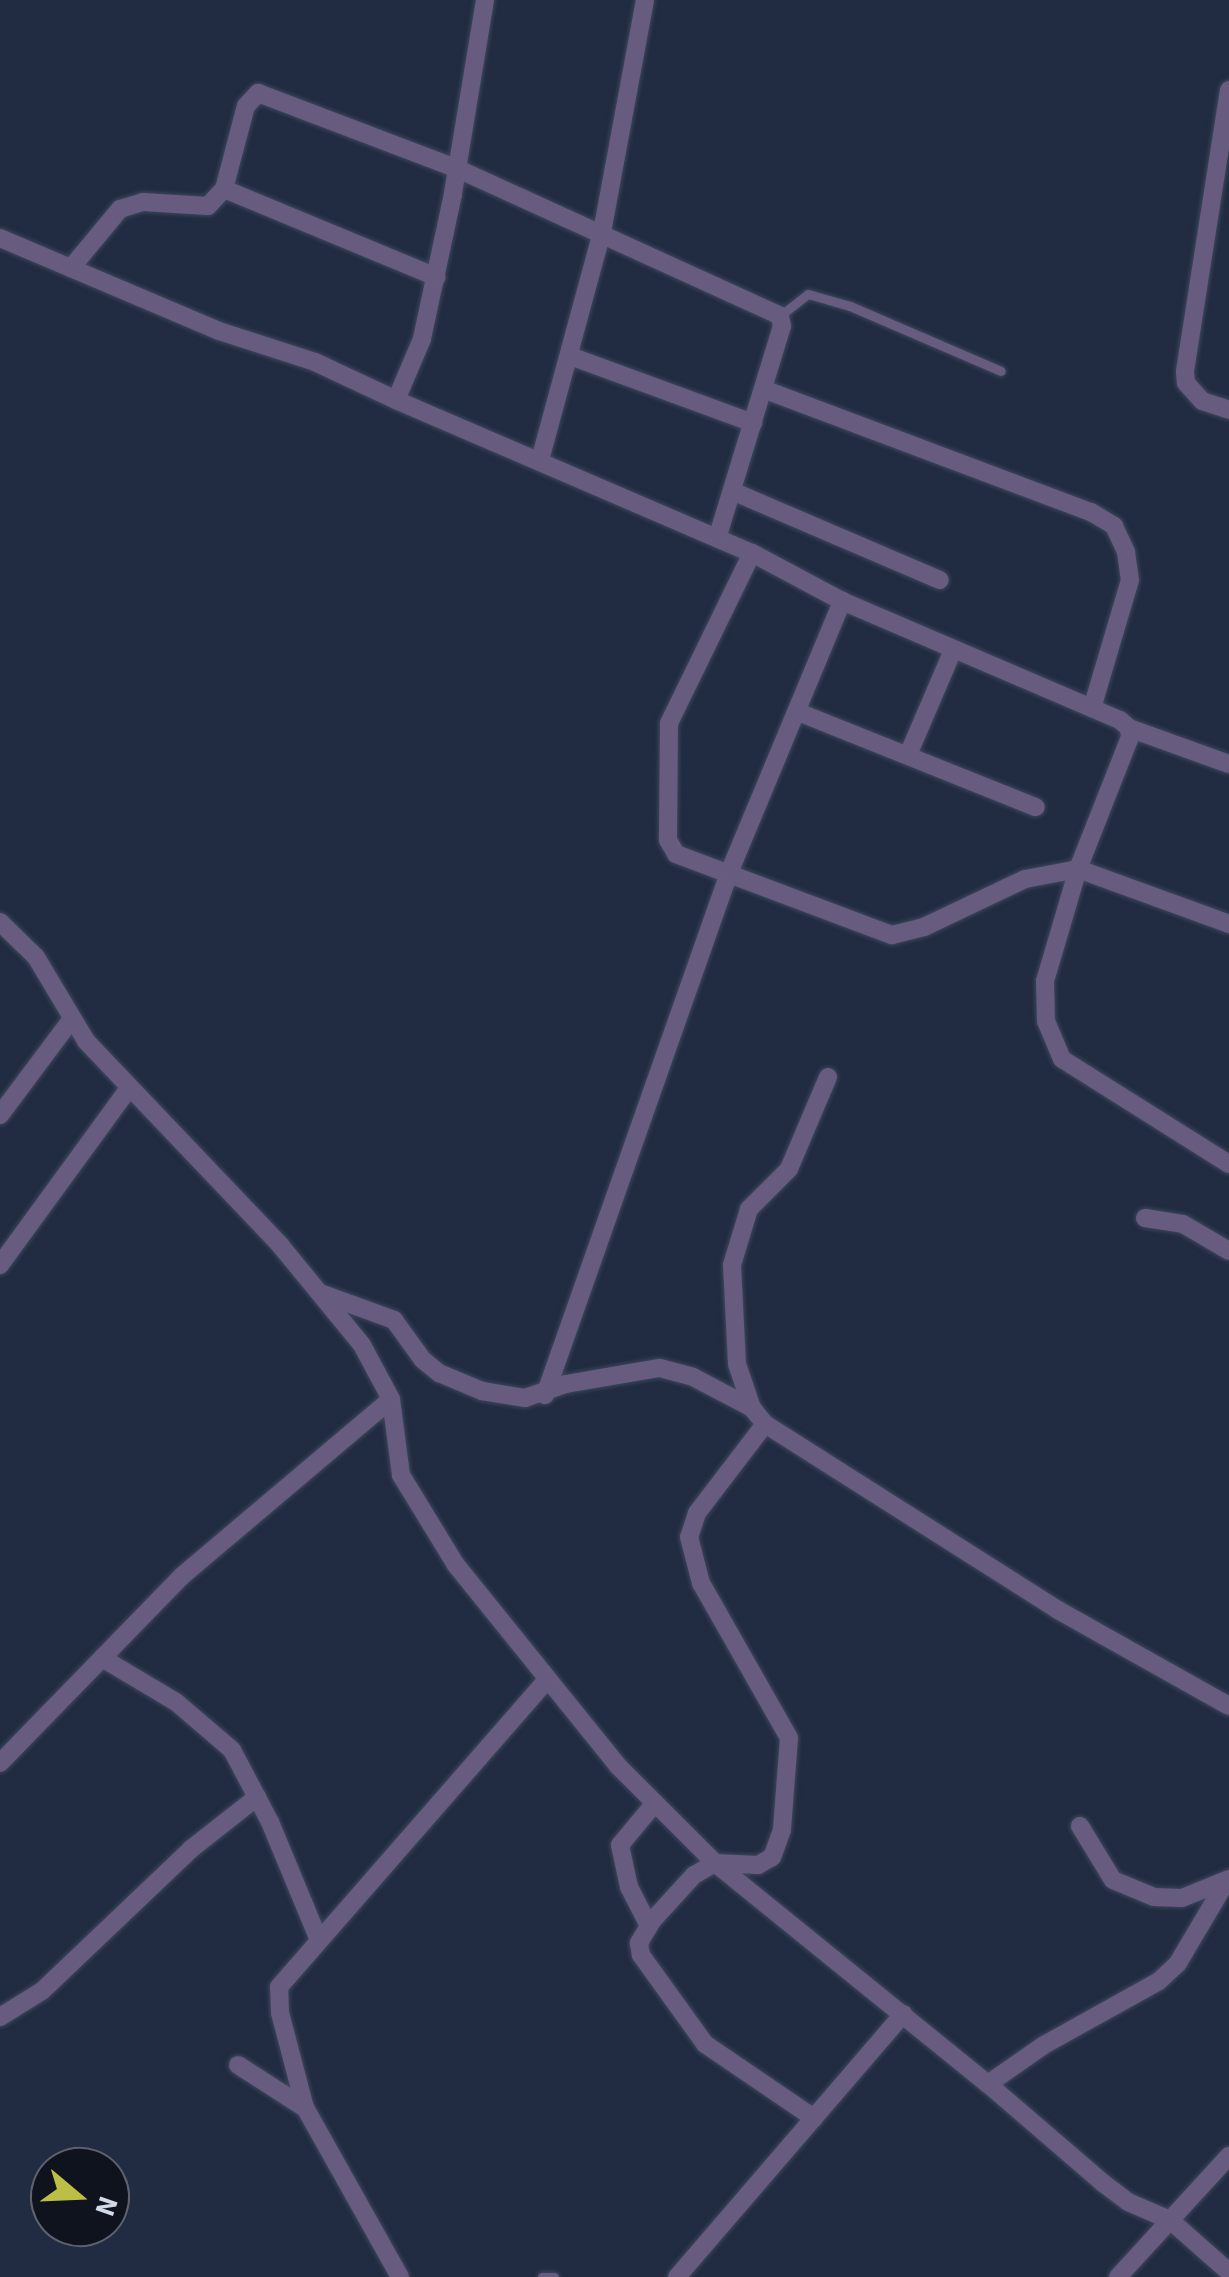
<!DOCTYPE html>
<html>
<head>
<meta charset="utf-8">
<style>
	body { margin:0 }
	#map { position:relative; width:1229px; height:2277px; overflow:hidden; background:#212b41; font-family:"Source Sans 3",sans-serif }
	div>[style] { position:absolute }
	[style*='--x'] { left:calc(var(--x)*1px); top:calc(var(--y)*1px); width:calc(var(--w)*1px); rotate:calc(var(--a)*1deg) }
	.roads { filter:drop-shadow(0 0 2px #3d475c) drop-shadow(0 0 2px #3d475c) }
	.service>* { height:9px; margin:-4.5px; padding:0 4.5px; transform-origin:4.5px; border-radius:4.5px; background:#675c7f }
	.minor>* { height:18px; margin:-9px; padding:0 9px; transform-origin:9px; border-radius:9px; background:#675c7f }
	span { translate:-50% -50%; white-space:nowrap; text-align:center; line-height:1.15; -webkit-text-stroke:10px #0f131e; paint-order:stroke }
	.north { position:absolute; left:30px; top:2147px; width:100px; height:100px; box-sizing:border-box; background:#0f131e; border:2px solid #5d626e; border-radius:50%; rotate:109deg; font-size:28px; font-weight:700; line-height:40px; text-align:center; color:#d2d9e7 }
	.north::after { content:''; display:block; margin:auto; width:35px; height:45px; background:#bcbf44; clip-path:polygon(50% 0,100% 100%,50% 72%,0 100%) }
</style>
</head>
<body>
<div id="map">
	<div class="roads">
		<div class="service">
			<div style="--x:781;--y:315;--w:34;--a:-38"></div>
			<div style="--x:808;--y:294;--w:44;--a:15.9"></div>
			<div style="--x:850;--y:306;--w:164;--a:23.3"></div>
			<div style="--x:542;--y:2277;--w:12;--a:0"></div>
		</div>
		<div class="minor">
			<div style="--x:485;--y:0;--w:197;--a:99.4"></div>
			<div style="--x:453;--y:194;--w:148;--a:102.1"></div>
			<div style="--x:422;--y:339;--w:66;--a:113.1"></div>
			<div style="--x:396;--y:400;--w:387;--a:23.3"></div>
			<div style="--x:752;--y:553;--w:102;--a:28.1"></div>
			<div style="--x:842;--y:601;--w:302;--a:23.2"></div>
			<div style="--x:1120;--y:720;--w:12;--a:42"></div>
			<div style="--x:1129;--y:728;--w:106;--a:19.8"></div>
			<div style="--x:1229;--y:90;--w:285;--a:98.9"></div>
			<div style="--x:1185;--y:372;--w:11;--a:85"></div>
			<div style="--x:1186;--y:383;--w:24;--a:48"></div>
			<div style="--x:1202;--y:401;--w:28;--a:18"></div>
			<div style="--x:224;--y:189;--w:230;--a:22.5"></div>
			<div style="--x:0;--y:238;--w:238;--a:23"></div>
			<div style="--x:219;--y:331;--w:101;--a:17.9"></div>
			<div style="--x:315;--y:362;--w:89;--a:25.1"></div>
			<div style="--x:71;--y:268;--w:77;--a:-50.3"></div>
			<div style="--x:120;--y:209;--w:24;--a:-17"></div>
			<div style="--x:143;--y:202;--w:65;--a:3.5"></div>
			<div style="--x:208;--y:206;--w:23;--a:-47"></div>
			<div style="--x:224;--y:189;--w:86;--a:-75.2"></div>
			<div style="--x:246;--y:106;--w:18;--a:-47"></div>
			<div style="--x:258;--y:93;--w:214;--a:20.8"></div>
			<div style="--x:458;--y:169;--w:354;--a:24.5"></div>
			<div style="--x:780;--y:316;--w:10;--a:79"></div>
			<div style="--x:782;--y:326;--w:222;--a:107"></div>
			<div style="--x:570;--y:356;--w:195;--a:20.1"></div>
			<div style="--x:763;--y:389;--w:350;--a:20.6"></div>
			<div style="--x:1091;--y:512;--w:27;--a:31"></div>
			<div style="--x:1114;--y:526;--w:29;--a:65"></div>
			<div style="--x:1126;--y:552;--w:28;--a:82"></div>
			<div style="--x:1130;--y:580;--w:134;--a:106.5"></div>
			<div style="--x:540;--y:460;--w:236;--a:-74.8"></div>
			<div style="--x:602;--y:232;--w:236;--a:-79.5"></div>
			<div style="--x:732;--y:491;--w:226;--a:23.2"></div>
			<div style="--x:752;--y:553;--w:189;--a:116"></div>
			<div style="--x:669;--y:723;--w:117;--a:90.5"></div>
			<div style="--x:668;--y:840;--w:16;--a:60"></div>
			<div style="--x:676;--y:854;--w:231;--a:20.6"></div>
			<div style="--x:892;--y:935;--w:33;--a:-14"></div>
			<div style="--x:924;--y:927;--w:112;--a:-25.4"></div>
			<div style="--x:1025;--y:879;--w:54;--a:-10.7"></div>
			<div style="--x:1078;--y:869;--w:161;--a:20"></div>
			<div style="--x:798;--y:712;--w:256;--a:21.8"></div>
			<div style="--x:1129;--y:728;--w:9;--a:84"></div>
			<div style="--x:1130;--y:737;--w:142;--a:111.5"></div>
			<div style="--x:1078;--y:869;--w:117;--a:106.4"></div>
			<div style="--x:1045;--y:981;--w:40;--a:88.6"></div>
			<div style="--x:1046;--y:1021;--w:41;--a:67.2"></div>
			<div style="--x:1062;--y:1059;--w:197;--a:32.2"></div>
			<div style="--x:908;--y:755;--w:114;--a:-66.8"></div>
			<div style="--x:0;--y:922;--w:50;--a:44.2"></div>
			<div style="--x:36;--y:957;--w:98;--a:59.2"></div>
			<div style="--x:86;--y:1041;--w:282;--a:46.4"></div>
			<div style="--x:280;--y:1245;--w:129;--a:50.6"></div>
			<div style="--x:362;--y:1345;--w:61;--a:61.8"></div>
			<div style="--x:391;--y:1399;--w:77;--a:82.5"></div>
			<div style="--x:401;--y:1475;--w:105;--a:58.6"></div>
			<div style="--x:456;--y:1565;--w:258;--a:51.1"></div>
			<div style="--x:618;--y:1766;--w:137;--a:45"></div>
			<div style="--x:715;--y:1863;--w:351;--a:39"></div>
			<div style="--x:988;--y:2084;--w:68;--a:-34.9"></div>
			<div style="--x:1044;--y:2045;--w:132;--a:-29.1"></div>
			<div style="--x:1159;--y:1981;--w:26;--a:-43"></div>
			<div style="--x:1178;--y:1963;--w:96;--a:-59.4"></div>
			<div style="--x:828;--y:1077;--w:100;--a:113"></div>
			<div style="--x:789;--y:1169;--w:57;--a:135"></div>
			<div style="--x:749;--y:1209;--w:59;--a:106.9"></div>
			<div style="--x:732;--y:1265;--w:99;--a:87.1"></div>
			<div style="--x:737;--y:1364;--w:46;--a:71.2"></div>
			<div style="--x:752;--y:1408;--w:21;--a:51"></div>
			<div style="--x:765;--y:1424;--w:347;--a:32.4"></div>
			<div style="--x:1058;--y:1610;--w:196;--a:29.3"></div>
			<div style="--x:0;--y:1115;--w:119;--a:-53.2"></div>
			<div style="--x:1145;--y:1218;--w:38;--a:9"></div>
			<div style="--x:1183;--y:1224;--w:53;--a:30.4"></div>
			<div style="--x:0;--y:1265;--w:220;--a:-53.9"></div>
			<div style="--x:320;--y:1293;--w:79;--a:20"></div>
			<div style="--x:394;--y:1320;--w:49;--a:54.1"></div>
			<div style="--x:423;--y:1360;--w:21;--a:39"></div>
			<div style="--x:439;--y:1373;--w:47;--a:22.7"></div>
			<div style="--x:482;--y:1391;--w:44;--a:9.2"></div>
			<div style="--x:525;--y:1398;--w:43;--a:-18.9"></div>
			<div style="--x:566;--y:1384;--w:95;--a:-9.7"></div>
			<div style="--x:660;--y:1368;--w:34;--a:15"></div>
			<div style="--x:693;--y:1377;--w:67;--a:27.7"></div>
			<div style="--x:545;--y:1395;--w:553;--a:-70.58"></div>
			<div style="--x:729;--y:873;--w:295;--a:-67.4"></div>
			<div style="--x:765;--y:1424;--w:112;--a:127.4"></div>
			<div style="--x:697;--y:1513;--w:25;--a:108"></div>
			<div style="--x:689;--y:1537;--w:48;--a:75.4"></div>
			<div style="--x:701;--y:1583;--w:178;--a:60.4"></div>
			<div style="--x:789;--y:1738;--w:92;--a:94.4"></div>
			<div style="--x:782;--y:1830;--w:29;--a:110"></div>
			<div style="--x:772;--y:1857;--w:16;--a:150"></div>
			<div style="--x:758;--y:1865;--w:43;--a:-177.3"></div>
			<div style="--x:715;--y:1863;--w:24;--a:150"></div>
			<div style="--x:694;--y:1875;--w:62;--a:132.4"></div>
			<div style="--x:652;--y:1921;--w:26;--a:121"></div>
			<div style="--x:639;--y:1943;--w:12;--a:81"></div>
			<div style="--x:641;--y:1955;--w:110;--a:54.3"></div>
			<div style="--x:705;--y:2044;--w:132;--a:34.2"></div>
			<div style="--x:102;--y:1658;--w:86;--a:30.7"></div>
			<div style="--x:176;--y:1702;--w:74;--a:40.6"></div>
			<div style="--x:232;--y:1750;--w:81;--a:62.2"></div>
			<div style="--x:270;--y:1822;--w:126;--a:67.5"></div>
			<div style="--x:0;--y:1763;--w:262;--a:-45.8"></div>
			<div style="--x:183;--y:1575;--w:272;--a:-40.2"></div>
			<div style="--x:1080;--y:1826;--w:63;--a:58.6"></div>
			<div style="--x:1113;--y:1880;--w:44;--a:22.5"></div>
			<div style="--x:1154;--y:1897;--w:28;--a:2"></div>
			<div style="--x:1182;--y:1898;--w:51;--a:-22"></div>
			<div style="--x:649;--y:1926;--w:44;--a:-117.1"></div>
			<div style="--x:629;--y:1887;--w:43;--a:-102.1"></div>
			<div style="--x:620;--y:1845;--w:53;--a:-50.3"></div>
			<div style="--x:0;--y:2017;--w:49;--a:-31.8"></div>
			<div style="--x:42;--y:1991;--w:206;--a:-43.6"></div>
			<div style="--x:191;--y:1849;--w:84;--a:-38.2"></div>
			<div style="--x:238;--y:2065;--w:80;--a:32.7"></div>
			<div style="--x:988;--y:2084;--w:152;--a:40.7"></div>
			<div style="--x:1103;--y:2183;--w:31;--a:37"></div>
			<div style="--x:1128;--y:2202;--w:46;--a:23.2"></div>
			<div style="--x:1170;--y:2220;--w:79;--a:41.4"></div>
			<div style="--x:400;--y:2277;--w:194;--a:-119.3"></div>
			<div style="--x:305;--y:2108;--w:98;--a:-104.7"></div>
			<div style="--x:280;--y:2013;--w:26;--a:-92"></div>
			<div style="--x:279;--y:1987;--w:408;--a:-48.9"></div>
			<div style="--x:677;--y:2277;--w:347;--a:-49.3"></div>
			<div style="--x:1118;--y:2277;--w:164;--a:-47.5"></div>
		</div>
	</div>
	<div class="north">N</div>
</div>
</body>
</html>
